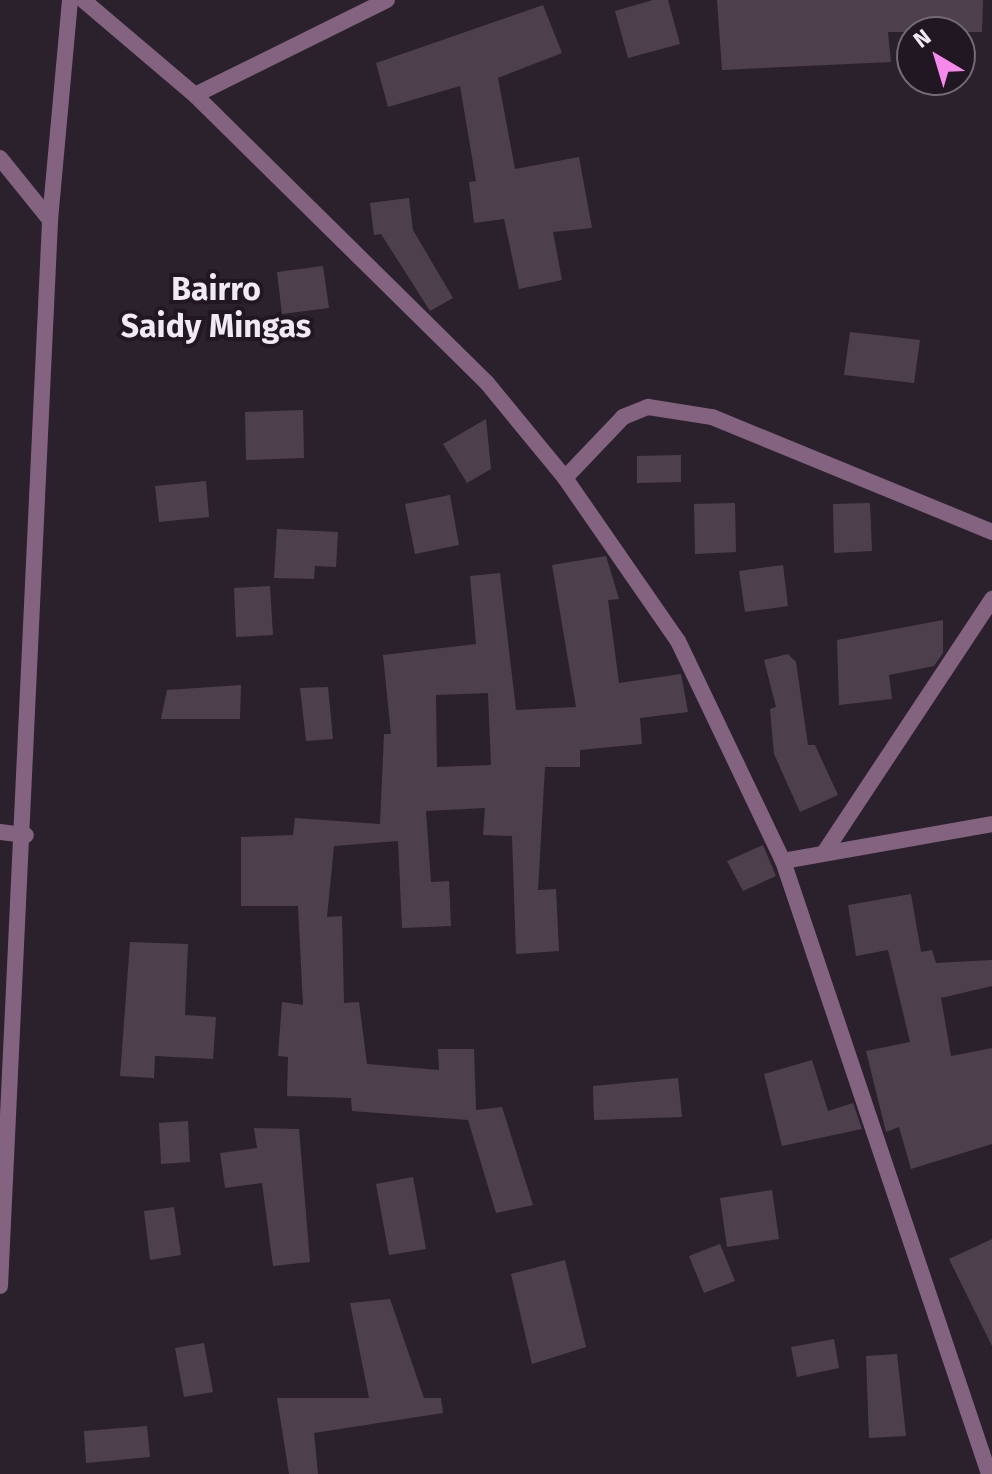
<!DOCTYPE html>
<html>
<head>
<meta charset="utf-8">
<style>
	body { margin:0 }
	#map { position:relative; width:992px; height:1474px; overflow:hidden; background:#2a212d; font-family:"Fira Sans",sans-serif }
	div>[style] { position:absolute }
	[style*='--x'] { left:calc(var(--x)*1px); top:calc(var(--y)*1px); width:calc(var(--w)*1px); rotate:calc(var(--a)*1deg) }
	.building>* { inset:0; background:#4d404c }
	.minor>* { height:16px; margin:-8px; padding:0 8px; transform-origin:8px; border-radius:8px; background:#83637f }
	span { translate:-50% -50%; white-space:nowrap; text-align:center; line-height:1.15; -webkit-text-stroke:8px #201723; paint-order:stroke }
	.district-label { font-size:32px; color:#f0eaf3; font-weight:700 }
	.north { position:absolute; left:896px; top:16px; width:80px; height:80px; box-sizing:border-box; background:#201723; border:2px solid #736b76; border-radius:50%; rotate:322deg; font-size:22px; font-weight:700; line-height:32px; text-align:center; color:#f0eaf3 }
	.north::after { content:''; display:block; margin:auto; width:28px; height:36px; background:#f788ec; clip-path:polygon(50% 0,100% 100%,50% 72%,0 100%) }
</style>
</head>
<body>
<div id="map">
	<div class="building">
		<div style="clip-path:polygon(653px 0,668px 0,680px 44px,628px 58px,615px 11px)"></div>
		<div style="clip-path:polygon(717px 0,983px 0,982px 32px,888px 32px,891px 62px,722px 70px)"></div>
		<div style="clip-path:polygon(543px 5px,562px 53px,498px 78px,515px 169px,579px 157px,592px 228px,553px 232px,562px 280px,519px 289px,504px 219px,474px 223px,469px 182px,476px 181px,460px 86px,388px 107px,376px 63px)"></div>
		<div style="clip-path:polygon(409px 198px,413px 230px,453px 298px,430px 311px,381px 234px,374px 235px,370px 203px)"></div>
		<div style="clip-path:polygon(323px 266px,329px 308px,282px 314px,277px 272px)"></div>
		<div style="clip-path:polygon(850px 332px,920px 340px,914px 383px,844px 375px)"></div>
		<div style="clip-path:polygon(303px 410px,304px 458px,246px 460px,245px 412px)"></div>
		<div style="clip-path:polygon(486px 419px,491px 469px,467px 483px,443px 444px)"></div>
		<div style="clip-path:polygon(681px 455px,681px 482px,637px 483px,637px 456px)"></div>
		<div style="clip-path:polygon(206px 481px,209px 517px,159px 522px,155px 486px)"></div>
		<div style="clip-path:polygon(450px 495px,459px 545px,415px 554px,405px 504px)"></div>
		<div style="clip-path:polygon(735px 503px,736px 552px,695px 554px,694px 504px)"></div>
		<div style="clip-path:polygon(870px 503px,872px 551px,834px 553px,833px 504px)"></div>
		<div style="clip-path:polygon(277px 529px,338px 532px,336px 567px,315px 566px,314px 579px,274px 578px)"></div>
		<div style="clip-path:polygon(evenodd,606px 556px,619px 599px,608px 600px,619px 683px,681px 674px,688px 712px,640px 718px,642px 744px,580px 750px,580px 767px,545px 767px,538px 890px,556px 889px,559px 951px,516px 954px,512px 836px,483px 835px,485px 808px,426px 811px,431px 882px,449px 881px,451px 926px,402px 928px,398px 841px,334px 846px,327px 917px,342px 916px,344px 1003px,359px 1002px,367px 1064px,439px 1070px,438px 1049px,474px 1049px,476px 1110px,502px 1107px,533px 1205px,496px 1213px,468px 1120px,352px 1111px,351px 1098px,287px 1096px,288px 1057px,278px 1056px,282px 1002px,303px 1005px,298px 906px,241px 906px,241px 837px,293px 835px,295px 818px,380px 824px,384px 734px,391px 734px,383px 655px,476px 644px,470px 576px,500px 573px,516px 710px,576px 707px,552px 565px,606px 556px,488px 693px,491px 765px,437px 767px,436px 695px,488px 693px)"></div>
		<div style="clip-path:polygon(783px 565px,788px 606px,745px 612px,739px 571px)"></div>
		<div style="clip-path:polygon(270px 586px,273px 635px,236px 637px,234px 588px)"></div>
		<div style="clip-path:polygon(943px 620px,943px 653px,934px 666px,889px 675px,892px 699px,839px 705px,837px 640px)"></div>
		<div style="clip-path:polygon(788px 654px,796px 662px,808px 745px,815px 745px,838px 795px,800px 812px,774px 754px,770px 709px,776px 707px,764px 660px)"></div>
		<div style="clip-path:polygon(241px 685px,240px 719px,161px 719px,167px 690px)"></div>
		<div style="clip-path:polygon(328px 687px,333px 739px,306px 741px,300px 688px)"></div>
		<div style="clip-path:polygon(763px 845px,776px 876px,743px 891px,727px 861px)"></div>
		<div style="clip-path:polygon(911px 894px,921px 952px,932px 950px,936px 963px,992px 960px,992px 986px,941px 998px,951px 1056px,992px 1048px,992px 1144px,911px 1169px,899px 1127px,886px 1132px,866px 1051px,910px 1042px,888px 950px,856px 956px,848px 905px)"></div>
		<div style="clip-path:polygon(130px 942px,188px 944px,185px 1015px,216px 1017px,213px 1059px,155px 1056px,154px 1078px,120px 1076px)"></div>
		<div style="clip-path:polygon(812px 1060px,828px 1111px,853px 1103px,862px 1129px,782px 1146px,764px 1074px)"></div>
		<div style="clip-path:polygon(678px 1078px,682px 1117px,594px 1120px,593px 1086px)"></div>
		<div style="clip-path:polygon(188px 1121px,190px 1162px,161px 1164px,159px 1123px)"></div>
		<div style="clip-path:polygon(254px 1128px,299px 1129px,310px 1262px,273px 1266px,262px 1183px,225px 1188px,220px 1153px,257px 1148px)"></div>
		<div style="clip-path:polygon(413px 1177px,426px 1249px,389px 1255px,376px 1184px)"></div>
		<div style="clip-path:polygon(772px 1190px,779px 1239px,727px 1247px,720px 1198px)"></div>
		<div style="clip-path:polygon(174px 1207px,181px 1255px,150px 1260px,144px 1211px)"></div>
		<div style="clip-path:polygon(992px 1239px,992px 1346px,949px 1259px)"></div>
		<div style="clip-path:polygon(720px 1244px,735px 1281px,704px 1293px,689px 1256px)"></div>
		<div style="clip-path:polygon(565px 1260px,586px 1347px,532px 1364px,511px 1274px)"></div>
		<div style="clip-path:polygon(390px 1299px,424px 1398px,441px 1398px,443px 1413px,314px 1433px,318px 1474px,289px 1474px,277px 1398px,369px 1398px,350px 1303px)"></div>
		<div style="clip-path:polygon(834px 1339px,839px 1368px,797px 1377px,791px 1347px)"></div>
		<div style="clip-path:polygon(204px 1343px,213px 1392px,184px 1397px,175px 1348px)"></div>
		<div style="clip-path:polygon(897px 1354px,906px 1436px,869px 1438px,866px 1356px)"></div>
		<div style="clip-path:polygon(147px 1426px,150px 1457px,86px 1463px,84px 1431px)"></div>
	</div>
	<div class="minor">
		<div style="--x:83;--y:0;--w:147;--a:40.3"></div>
		<div style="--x:195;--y:95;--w:410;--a:44.6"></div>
		<div style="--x:487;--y:383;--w:123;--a:50.6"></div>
		<div style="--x:565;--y:478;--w:198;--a:55.3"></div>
		<div style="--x:678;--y:641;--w:244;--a:64.5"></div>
		<div style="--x:783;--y:861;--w:647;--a:71.42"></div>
		<div style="--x:195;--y:95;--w:214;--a:-26.3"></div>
		<div style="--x:0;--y:158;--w:80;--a:51.1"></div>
		<div style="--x:565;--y:478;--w:84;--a:-46.4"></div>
		<div style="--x:623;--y:417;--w:27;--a:-22"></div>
		<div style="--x:648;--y:407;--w:65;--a:8.9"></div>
		<div style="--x:712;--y:417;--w:303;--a:22.3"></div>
		<div style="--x:0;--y:832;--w:26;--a:7"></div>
		<div style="--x:824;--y:853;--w:305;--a:-56.5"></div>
		<div style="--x:783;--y:861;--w:212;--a:-10"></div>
		<div style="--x:0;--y:1286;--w:1067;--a:-87.31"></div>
		<div style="--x:50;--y:220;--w:221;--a:-84.8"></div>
	</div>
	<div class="district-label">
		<span style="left:216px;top:308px">Bairro<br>Saidy Mingas</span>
	</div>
	<div class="north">N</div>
</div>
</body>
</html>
